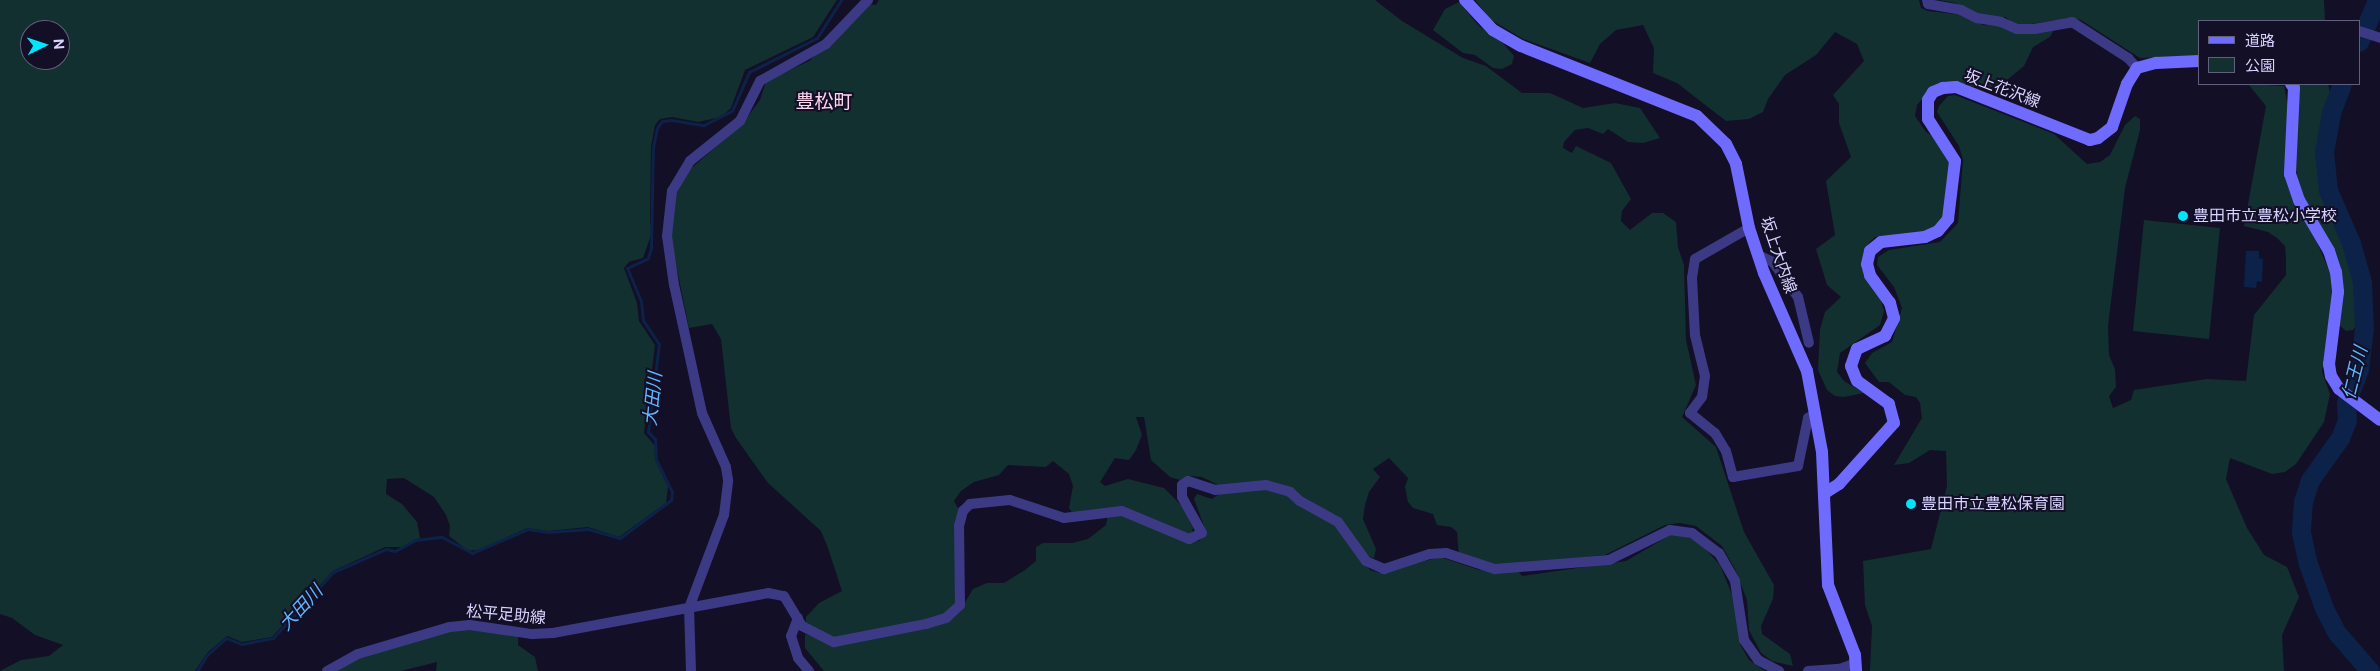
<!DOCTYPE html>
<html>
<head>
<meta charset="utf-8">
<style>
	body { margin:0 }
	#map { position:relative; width:2380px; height:671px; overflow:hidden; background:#130f26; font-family:"Public Sans","Noto Sans JP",sans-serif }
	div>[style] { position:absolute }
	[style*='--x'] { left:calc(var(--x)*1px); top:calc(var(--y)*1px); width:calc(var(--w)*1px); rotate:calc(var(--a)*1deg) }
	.green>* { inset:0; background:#12302f }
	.water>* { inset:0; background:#0c2248 }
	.stream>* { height:3px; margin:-1.5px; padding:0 1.5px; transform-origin:1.5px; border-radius:1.5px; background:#0c2248 }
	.river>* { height:19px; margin:-9.5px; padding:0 9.5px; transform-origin:9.5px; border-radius:9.5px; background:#0c2248 }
	.minor>* { height:10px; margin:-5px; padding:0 5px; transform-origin:5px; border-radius:5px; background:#3d3a85 }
	.secondary>* { height:12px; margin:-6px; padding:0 6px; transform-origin:6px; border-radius:6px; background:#6f6bff }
	.dots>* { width:14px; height:14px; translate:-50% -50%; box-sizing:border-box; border:2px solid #130f26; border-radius:50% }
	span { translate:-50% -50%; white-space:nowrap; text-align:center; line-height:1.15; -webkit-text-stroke:4px #130f26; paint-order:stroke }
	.street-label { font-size:16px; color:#d9d4ff }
	.poi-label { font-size:16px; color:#d9d4ff }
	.left { translate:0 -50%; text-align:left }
	.water-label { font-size:18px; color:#62b6ff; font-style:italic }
	.quarter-label { font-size:19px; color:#ffd6f0 }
	.legend { position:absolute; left:2198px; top:20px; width:162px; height:65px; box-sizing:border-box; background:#130f26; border:1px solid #625e7d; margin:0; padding:6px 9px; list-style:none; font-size:15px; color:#d9d4ff }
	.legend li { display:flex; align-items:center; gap:10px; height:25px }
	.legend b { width:25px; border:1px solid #625e7d }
	.north { position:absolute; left:20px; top:20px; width:50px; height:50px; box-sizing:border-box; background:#130f26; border:1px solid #625e7d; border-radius:50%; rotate:86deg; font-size:14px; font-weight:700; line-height:20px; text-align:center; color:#d9d4ff }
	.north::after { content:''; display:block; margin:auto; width:18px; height:22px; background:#00e5ff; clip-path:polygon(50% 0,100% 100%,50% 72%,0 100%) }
</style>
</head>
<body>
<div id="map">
	<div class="green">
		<div style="clip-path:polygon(evenodd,0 0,837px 0,813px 37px,745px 70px,731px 108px,721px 117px,698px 122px,672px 117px,660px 119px,655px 125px,651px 147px,650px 222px,652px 232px,643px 258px,629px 262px,624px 268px,637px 303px,639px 321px,655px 345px,644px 433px,655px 446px,655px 459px,668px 487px,666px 503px,619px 537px,588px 527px,548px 531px,527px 528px,483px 549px,468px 551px,449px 536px,450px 526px,446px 515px,434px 497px,404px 478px,387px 479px,386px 494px,402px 504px,417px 522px,420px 538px,405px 547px,385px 547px,333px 571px,272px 637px,242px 642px,227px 636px,208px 652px,195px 671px,0 671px,21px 660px,49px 656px,63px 645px,35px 635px,12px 618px,0 614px,0 0,30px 30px,60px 30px,60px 60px,30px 60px,30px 30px)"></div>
		<div style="clip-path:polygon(879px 0,1375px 0,1402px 21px,1463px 58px,1486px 66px,1522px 93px,1550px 93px,1583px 108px,1615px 103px,1640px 108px,1660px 138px,1643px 143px,1628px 142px,1608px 129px,1603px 134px,1588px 128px,1575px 130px,1564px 142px,1563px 148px,1572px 153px,1576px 146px,1611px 163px,1631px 199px,1622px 211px,1621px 221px,1630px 230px,1652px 213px,1663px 213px,1676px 222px,1678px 247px,1684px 265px,1686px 340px,1696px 385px,1682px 417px,1716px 447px,1744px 532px,1774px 585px,1773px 599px,1761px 626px,1762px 634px,1790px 654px,1793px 666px,1772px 661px,1761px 653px,1749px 630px,1747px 600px,1735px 569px,1722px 546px,1696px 526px,1680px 523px,1665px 525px,1605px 555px,1496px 566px,1459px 556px,1457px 532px,1451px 527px,1437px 525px,1433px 514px,1413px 508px,1408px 502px,1405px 487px,1408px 478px,1389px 458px,1373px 469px,1380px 477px,1369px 492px,1365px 505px,1363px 519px,1376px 549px,1374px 558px,1367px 556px,1341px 520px,1286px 486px,1218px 485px,1202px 477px,1189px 476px,1180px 480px,1170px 477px,1151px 460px,1144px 417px,1136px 417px,1142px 435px,1136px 450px,1129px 460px,1115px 458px,1100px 482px,1105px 486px,1128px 479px,1164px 488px,1182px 506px,1193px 528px,1191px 535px,1122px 508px,1073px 514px,1069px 508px,1073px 486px,1069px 474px,1053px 461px,1046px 467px,1008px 465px,999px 475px,974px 482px,961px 491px,954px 501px,959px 510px,954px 531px,957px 536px,956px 603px,952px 609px,937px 617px,833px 639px,806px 623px,806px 617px,819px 603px,842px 591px,828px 548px,821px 531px,768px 483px,736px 438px,731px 428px,721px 339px,712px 324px,689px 328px,671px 240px,676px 195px,686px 173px,743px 123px,760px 100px,766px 81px,809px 61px,870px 4px,876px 5px)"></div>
		<div style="clip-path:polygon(1475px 0,1919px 0,1921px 8px,1928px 11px,1965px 15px,1983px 25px,2056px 26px,2050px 37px,2033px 47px,2024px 66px,2001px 85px,1986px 88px,1946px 83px,1931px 89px,1917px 105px,1915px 116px,1926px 132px,1933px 136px,1951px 165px,1947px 209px,1939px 223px,1925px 232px,1875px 237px,1868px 244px,1861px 262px,1864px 276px,1881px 300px,1884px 311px,1880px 325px,1840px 353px,1837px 372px,1844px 381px,1864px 393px,1844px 397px,1835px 396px,1827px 390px,1818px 370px,1820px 329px,1825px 312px,1841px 297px,1827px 285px,1816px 249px,1835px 235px,1826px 181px,1851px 157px,1839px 123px,1839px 104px,1833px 95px,1864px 61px,1857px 44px,1835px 32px,1816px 55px,1785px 75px,1768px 99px,1763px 112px,1749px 119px,1726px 121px,1677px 83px,1653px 73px,1654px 48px,1643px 25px,1616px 30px,1600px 44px,1590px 63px,1523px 39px,1491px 20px)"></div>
		<div style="clip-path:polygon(1939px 0,2324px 0,2325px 21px,2199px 21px,2199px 56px,2140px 58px,2081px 20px,2070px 18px,2017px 26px,2005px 17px,1987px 18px,1955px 3px)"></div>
		<div style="clip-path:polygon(1459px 2px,1479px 26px,1503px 43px,1514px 56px,1512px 64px,1502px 69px,1493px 68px,1475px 55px,1463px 53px,1433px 30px,1445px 9px)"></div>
		<div style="clip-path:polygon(2248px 84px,2284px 86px,2288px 106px,2285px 168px,2331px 275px,2332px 301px,2322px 372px,2330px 394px,2324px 422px,2296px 464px,2285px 472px,2272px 474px,2230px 458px,2226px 479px,2247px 528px,2264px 555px,2287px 567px,2299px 597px,2282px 635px,2284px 671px,1870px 671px,1872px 626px,1865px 605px,1863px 561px,1931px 549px,1947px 486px,1946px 451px,1930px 450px,1909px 463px,1894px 465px,1922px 418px,1920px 403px,1916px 397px,1905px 395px,1889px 382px,1879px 382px,1865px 363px,1872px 353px,1892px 342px,1902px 308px,1894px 287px,1877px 265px,1878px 257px,1889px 250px,1940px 242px,1958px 223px,1963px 160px,1959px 146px,1937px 112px,1939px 106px,1948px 96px,1955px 95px,2054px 134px,2087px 164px,2100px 162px,2110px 155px,2125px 125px,2135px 116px,2140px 119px,2140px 130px,2125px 188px,2108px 326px,2109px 355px,2115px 369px,2116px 387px,2109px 396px,2113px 408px,2131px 400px,2134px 390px,2207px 379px,2246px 381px,2254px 315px,2286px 275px,2286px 258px,2285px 246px,2277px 238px,2268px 232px,2244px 226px,2266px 106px)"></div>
		<div style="clip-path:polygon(2299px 84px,2328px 84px,2332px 101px,2322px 131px,2322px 183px,2328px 207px,2350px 254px,2356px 278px,2359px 320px,2353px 330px,2346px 331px,2339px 325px,2343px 294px,2298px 181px,2293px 153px)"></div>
		<div style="clip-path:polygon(2144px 220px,2220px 228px,2209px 339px,2133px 331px)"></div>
		<div style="clip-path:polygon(1263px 488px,1283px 493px,1335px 524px,1370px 570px,1380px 573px,1440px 557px,1479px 570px,1519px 572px,1522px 576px,1626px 561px,1672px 534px,1685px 536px,1699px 542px,1720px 565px,1735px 602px,1740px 644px,1749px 660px,1765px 671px,824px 671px,805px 648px,805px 634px,835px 645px,927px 627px,963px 606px,973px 589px,987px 583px,1004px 583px,1025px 570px,1036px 561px,1036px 547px,1043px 543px,1072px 543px,1088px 539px,1106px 525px,1108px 514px,1121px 514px,1191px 541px,1199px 541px,1203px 536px,1204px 526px,1194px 499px,1197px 494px,1212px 499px,1219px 494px)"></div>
		<div style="clip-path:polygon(461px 628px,518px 636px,518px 645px,535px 657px,538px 671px,436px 671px,437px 662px,401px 671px,335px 671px,362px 656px)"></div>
	</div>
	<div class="water">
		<div style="clip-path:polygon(2246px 251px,2259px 251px,2259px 258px,2263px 259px,2262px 282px,2257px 281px,2256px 288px,2244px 287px)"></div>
	</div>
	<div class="stream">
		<div style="--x:197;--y:671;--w:19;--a:-58"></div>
		<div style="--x:207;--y:655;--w:25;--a:-42"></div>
		<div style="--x:226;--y:638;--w:17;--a:21"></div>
		<div style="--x:242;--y:644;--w:32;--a:-11"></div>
		<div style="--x:273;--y:638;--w:89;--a:-47.7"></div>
		<div style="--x:333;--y:572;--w:58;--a:-23.5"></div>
		<div style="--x:386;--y:549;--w:9;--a:13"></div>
		<div style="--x:395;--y:551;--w:24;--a:-28"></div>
		<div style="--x:416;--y:540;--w:26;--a:-7"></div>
		<div style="--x:442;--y:537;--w:34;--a:28"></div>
		<div style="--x:472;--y:553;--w:61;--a:-23.2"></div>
		<div style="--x:528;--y:529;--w:20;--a:9"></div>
		<div style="--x:548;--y:532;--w:40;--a:-4.3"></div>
		<div style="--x:588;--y:529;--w:33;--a:16"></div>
		<div style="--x:620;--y:538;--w:64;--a:-36.7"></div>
		<div style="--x:671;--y:500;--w:8;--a:-83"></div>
		<div style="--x:672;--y:492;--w:37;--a:-116"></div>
		<div style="--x:656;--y:459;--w:20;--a:-93"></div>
		<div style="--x:655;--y:439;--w:10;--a:-135"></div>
		<div style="--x:648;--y:432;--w:89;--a:-82.9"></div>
		<div style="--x:659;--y:344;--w:29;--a:-124"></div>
		<div style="--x:643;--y:320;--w:19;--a:-96"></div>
		<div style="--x:641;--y:301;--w:36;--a:-113"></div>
		<div style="--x:627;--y:268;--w:23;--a:-25"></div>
		<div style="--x:648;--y:258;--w:10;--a:-73"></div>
		<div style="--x:651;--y:248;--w:101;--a:-88.9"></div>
		<div style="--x:653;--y:147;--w:19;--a:-78"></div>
		<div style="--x:657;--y:128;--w:9;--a:-54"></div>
		<div style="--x:662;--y:121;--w:9;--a:-6"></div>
		<div style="--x:671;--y:120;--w:33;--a:9"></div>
		<div style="--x:704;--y:125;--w:31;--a:-27"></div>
		<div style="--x:732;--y:111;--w:43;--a:-66.4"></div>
		<div style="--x:749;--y:72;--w:76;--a:-26.6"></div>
		<div style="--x:817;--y:38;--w:45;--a:-57.7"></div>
	</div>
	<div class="river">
		<div style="--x:2359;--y:42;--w:46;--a:-66.8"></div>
		<div style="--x:2342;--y:84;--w:31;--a:111"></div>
		<div style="--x:2331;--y:113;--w:40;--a:100"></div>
		<div style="--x:2324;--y:152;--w:38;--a:84"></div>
		<div style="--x:2328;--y:190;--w:58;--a:66.5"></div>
		<div style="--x:2351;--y:243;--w:41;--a:74.2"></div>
		<div style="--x:2362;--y:282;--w:46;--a:87.5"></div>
		<div style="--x:2364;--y:328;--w:42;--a:96.8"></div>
		<div style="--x:2359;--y:370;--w:35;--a:112"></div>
		<div style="--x:2346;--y:403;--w:17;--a:87"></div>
		<div style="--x:2347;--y:420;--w:19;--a:111"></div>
		<div style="--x:2340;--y:438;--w:52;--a:125.5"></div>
		<div style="--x:2310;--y:480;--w:22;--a:108"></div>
		<div style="--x:2303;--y:501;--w:31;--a:94"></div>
		<div style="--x:2301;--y:532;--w:30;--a:78"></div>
		<div style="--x:2307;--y:561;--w:50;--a:70.1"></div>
		<div style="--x:2324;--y:608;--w:28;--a:63"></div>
		<div style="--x:2337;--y:633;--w:50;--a:49"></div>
	</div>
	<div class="minor">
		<div style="--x:1927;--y:0;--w:4;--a:76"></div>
		<div style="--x:1928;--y:4;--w:34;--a:10"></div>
		<div style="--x:1961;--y:10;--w:18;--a:27"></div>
		<div style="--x:1977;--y:18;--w:24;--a:9"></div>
		<div style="--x:2001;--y:22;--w:17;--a:24"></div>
		<div style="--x:2017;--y:29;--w:17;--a:0"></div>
		<div style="--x:2034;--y:29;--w:39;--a:-10"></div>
		<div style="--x:2072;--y:22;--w:67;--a:32.7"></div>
		<div style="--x:2128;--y:58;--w:13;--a:48"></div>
		<div style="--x:2359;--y:31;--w:22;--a:18"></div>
		<div style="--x:1749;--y:228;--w:62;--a:150.1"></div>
		<div style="--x:1695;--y:259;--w:19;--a:99"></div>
		<div style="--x:1692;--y:278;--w:57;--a:87"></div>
		<div style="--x:1695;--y:335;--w:42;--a:76.3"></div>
		<div style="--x:1705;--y:376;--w:21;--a:98"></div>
		<div style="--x:1702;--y:397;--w:20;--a:127"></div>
		<div style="--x:1690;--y:413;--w:32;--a:39"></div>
		<div style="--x:1715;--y:433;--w:21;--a:59"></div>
		<div style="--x:1726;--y:451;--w:27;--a:75"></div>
		<div style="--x:1733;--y:477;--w:66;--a:-9.6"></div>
		<div style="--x:1798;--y:466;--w:49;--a:-78.2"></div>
		<div style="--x:1808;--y:418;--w:9;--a:-32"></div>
		<div style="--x:1758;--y:255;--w:17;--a:25"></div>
		<div style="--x:1773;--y:262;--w:43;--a:54.5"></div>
		<div style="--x:1798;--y:297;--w:47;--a:76.6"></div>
		<div style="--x:798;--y:618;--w:19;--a:111"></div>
		<div style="--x:791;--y:636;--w:23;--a:72"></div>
		<div style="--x:798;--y:658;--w:17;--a:50"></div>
		<div style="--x:327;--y:671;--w:35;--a:-29"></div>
		<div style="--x:358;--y:654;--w:96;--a:-16.4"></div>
		<div style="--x:450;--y:627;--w:20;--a:-6"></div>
		<div style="--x:470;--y:625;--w:63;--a:8.3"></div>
		<div style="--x:532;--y:634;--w:21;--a:-3"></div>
		<div style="--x:553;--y:633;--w:219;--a:-10.5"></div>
		<div style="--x:768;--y:593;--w:16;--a:11"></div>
		<div style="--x:784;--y:596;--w:35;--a:59"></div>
		<div style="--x:802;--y:626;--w:36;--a:27"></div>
		<div style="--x:834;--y:642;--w:94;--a:-11.1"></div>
		<div style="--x:926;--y:624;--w:21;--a:-17"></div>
		<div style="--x:946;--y:618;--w:19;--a:-43"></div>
		<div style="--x:960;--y:605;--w:79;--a:-90.7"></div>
		<div style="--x:959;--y:526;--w:16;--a:-75"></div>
		<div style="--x:963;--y:511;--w:10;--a:-45"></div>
		<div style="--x:970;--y:504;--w:40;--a:-5.7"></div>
		<div style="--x:1010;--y:500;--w:57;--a:18.4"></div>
		<div style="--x:1064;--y:518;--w:58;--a:-6.9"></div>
		<div style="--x:1122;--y:511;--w:73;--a:22.7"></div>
		<div style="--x:1189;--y:539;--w:14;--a:-25"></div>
		<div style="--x:1202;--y:533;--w:41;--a:-119.1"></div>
		<div style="--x:1182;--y:497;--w:12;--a:-90"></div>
		<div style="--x:1182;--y:485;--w:7;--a:-34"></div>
		<div style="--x:1188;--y:481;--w:28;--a:18"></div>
		<div style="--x:1215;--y:490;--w:51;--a:-5.6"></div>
		<div style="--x:1266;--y:485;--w:25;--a:16"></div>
		<div style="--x:1290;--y:492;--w:13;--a:42"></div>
		<div style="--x:1300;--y:501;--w:43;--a:28.9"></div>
		<div style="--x:1338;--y:522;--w:48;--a:54.3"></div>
		<div style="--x:1366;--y:561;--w:20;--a:24"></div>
		<div style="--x:1384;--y:569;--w:48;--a:-18.1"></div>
		<div style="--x:1430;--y:554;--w:16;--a:-4"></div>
		<div style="--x:1446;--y:553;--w:52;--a:18.1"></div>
		<div style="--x:1495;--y:569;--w:114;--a:-4.5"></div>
		<div style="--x:1609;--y:560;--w:68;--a:-26.2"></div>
		<div style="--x:1670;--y:530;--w:22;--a:8"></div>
		<div style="--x:1692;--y:533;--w:34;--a:37"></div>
		<div style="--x:1719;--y:553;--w:32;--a:60"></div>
		<div style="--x:1735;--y:581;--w:60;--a:81.3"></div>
		<div style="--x:1744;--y:640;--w:24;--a:55"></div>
		<div style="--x:1758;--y:660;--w:24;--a:28"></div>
		<div style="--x:691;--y:671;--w:63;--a:-91.8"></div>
		<div style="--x:689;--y:608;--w:99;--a:-69.4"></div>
		<div style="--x:724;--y:515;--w:35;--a:-83"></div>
		<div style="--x:728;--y:480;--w:13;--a:-99"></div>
		<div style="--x:726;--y:467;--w:59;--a:-114"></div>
		<div style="--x:702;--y:413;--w:131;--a:-102.3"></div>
		<div style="--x:674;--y:285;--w:49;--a:-98.1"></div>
		<div style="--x:667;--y:236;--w:45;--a:-83.7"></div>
		<div style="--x:672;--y:191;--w:35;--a:-59"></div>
		<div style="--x:690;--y:161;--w:64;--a:-38.7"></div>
		<div style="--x:740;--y:121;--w:45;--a:-63.4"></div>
		<div style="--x:760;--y:81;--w:76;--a:-29.3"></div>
		<div style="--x:826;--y:44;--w:61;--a:-46.3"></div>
		<div style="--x:1808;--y:671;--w:32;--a:-4"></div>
		<div style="--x:1840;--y:669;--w:17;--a:-21"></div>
	</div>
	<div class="secondary">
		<div style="--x:1465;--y:0;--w:41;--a:47"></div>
		<div style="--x:1493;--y:30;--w:32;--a:30"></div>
		<div style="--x:1521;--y:46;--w:189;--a:21.7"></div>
		<div style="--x:1697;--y:116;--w:40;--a:44"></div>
		<div style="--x:1726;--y:144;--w:22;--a:63"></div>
		<div style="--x:1736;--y:164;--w:65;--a:78.5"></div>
		<div style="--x:1749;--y:228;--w:47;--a:71.6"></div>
		<div style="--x:1764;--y:273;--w:107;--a:66.3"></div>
		<div style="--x:1807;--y:371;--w:82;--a:79.5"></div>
		<div style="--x:1822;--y:452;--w:133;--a:87.4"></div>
		<div style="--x:1828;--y:585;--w:75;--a:68.9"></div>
		<div style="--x:1855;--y:655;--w:16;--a:86"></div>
		<div style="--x:2291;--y:84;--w:5;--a:53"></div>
		<div style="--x:2294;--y:88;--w:86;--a:92.7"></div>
		<div style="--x:2290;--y:174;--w:28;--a:71"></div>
		<div style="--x:2299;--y:200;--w:59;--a:59.5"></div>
		<div style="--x:2329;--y:251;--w:22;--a:72"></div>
		<div style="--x:2336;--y:272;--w:20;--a:84"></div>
		<div style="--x:2338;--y:292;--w:73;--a:97.1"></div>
		<div style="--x:2329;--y:364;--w:12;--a:81"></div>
		<div style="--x:2331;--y:376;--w:15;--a:58"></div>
		<div style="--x:2339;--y:389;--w:51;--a:37.1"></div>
		<div style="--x:1825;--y:493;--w:17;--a:-33"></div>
		<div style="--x:1839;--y:484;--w:82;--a:-48"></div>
		<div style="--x:1894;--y:423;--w:20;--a:-105"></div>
		<div style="--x:1889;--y:404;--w:39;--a:-144"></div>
		<div style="--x:1857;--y:381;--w:16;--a:-112"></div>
		<div style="--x:1851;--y:366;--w:18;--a:-71"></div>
		<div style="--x:1857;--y:349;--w:31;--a:-25"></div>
		<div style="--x:1885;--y:336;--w:20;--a:-63"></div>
		<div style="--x:1894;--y:318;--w:16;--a:-105"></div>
		<div style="--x:1890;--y:303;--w:34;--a:-126"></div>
		<div style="--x:1870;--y:275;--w:11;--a:-105"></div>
		<div style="--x:1867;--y:264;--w:13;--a:-77"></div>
		<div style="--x:1870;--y:251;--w:14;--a:-39"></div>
		<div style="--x:1881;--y:242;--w:44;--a:-6.5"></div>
		<div style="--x:1925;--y:237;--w:14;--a:-25"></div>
		<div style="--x:1938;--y:231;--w:16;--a:-50"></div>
		<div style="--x:1948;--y:219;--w:58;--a:-83.1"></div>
		<div style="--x:1955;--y:161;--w:50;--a:-122.7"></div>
		<div style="--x:1928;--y:119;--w:19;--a:-90"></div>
		<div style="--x:1928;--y:100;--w:9;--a:-58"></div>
		<div style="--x:1933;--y:92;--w:11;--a:-22"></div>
		<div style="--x:1943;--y:88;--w:13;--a:-4"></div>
		<div style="--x:1956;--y:87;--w:144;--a:21.6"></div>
		<div style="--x:2090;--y:140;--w:8;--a:-14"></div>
		<div style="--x:2098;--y:138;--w:18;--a:-38"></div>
		<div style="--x:2112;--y:127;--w:46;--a:-70.8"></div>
		<div style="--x:2127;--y:84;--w:19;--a:-58"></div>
		<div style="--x:2137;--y:68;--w:20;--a:-15"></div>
		<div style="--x:2156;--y:63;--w:43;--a:-2.7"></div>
	</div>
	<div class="dots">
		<div style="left:2183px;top:216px;background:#00e5ff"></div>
		<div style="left:1911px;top:504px;background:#00e5ff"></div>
	</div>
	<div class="street-label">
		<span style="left:2002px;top:89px;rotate:21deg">坂上花沢線</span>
		<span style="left:1778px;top:255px;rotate:71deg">坂上大内線</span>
		<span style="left:506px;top:615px;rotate:5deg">松平足助線</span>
	</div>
	<div class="poi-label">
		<span class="left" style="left:2193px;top:216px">豊田市立豊松小学校</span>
		<span class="left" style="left:1921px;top:504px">豊田市立豊松保育園</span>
	</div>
	<div class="water-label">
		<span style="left:2355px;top:373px;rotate:-76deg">仁王川</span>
		<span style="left:653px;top:399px;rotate:-84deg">大田川</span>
		<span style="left:301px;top:608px;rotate:-47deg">大田川</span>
	</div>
	<div class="quarter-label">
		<span style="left:824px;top:102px">豊松町</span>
	</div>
	<ul class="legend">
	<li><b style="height:6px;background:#6f6bff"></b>道路</li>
	<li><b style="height:14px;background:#12302f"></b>公園</li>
	</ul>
	<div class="north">N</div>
</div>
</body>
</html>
